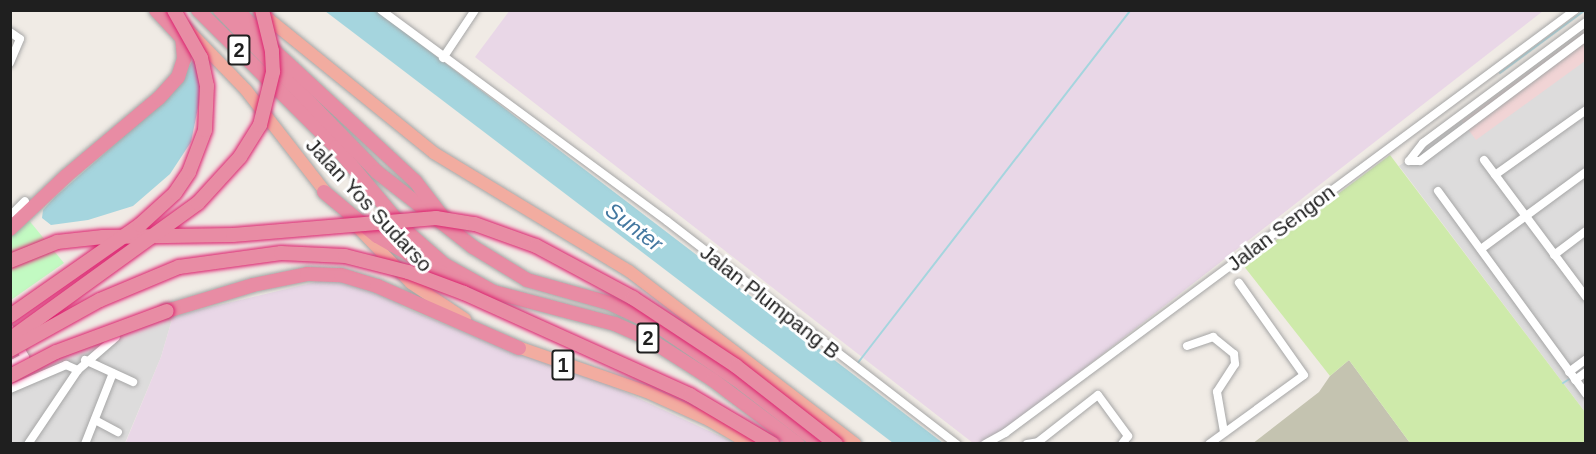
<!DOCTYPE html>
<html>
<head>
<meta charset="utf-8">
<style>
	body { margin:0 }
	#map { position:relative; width:1596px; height:454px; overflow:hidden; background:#f0ebe5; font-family:Arial,sans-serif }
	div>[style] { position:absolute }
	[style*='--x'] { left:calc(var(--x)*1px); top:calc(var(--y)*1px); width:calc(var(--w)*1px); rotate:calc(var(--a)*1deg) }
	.residential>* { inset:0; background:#dddcdc }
	.commercial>* { inset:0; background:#f1d4d5 }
	.industrial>* { inset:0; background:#e9d7e7 }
	.construction>* { inset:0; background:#c4c3b0 }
	.grass>* { inset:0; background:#ceeaaa }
	.park>* { inset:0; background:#c2fac2 }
	.water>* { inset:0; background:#a5d5de }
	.stream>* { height:2px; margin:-1px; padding:0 1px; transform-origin:1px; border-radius:1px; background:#a5d5de }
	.roads { filter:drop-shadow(0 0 2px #a6a6a6) drop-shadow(0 0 2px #a6a6a6) }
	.minor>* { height:8px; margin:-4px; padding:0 4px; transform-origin:4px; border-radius:4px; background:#fff }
	.trunk>* { height:12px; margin:-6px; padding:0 6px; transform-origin:6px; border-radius:6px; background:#f2aca0 }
	.motorway>* { height:14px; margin:-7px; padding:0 7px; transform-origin:7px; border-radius:7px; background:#e88ca4 }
	.bridges { filter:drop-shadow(0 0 2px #dc2370) drop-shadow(0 0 2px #dc2370) }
	.motorway-bridge>* { height:14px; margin:-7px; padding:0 7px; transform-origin:7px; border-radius:7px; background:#e88ca4 }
	span { translate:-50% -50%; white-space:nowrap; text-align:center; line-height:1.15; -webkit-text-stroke:6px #fff; paint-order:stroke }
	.shield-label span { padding:2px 4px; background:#fff; border:2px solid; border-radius:4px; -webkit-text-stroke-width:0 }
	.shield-label { font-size:20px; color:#1f1f1f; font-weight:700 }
	.street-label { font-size:21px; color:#1f1f1f }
	.water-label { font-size:22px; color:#4478a0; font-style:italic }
	.frame { position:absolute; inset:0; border:12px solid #1f1f1f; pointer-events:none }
</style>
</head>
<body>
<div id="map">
	<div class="residential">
		<div style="clip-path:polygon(1585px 31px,1585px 412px,1399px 166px)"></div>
		<div style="clip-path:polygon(173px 316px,161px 357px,125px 443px,11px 444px,11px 385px,97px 332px)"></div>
	</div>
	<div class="commercial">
		<div style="clip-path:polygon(1585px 31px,1585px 61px,1476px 140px,1462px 121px)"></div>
	</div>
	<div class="industrial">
		<div style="clip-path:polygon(510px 10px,1543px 11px,987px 444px,973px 443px,475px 57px)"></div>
		<div style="clip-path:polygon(332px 278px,394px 294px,403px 307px,510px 351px,586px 374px,735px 443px,125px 444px,161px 357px,173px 316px)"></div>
	</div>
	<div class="construction">
		<div style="clip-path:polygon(1349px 360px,1410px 443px,1252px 444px,1319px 392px,1330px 376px)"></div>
	</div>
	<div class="grass">
		<div style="clip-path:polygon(1390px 155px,1585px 412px,1585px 443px,1410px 443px,1349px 360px,1330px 376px,1243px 265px)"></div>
	</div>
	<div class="park">
		<div style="clip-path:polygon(23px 213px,64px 263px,11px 300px,11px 224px)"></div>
	</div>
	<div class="water">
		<div style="clip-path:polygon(325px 11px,377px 11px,943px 443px,893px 443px)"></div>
		<div style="clip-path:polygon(193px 60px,199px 71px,200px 98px,191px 142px,170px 174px,133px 206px,88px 220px,51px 225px,42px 218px,43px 210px,55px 197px,173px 93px)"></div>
	</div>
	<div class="stream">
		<div style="--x:1500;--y:73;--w:106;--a:-36.5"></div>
		<div style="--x:857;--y:364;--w:448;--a:-52.3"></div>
		<div style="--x:1575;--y:375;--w:13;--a:-32"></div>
		<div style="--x:1563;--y:383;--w:9;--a:-32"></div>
	</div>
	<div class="roads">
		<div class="minor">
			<div style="--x:381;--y:10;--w:355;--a:36.4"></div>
			<div style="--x:667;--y:221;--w:366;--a:37.6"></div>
			<div style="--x:1586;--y:22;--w:203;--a:143.4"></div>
			<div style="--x:1423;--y:143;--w:23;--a:128"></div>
			<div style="--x:1409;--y:161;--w:11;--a:0"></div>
			<div style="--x:1420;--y:161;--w:207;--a:-36.8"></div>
			<div style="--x:10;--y:32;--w:12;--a:35"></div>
			<div style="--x:20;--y:39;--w:26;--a:113"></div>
			<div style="--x:443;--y:58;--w:58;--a:-56.3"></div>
			<div style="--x:1484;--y:160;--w:171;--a:53.3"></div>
			<div style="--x:1495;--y:175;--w:112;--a:-35.5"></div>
			<div style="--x:1438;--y:191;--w:251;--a:53.9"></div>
			<div style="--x:10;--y:216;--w:21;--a:-45"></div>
			<div style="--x:1481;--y:249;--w:130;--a:-36.3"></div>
			<div style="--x:1554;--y:255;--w:40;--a:-37"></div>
			<div style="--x:10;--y:329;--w:32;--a:62"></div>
			<div style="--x:25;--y:357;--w:17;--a:152"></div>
			<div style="--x:1187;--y:346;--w:28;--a:-19"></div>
			<div style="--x:1213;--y:337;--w:27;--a:39"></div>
			<div style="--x:1234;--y:354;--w:10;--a:84"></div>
			<div style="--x:1235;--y:364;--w:33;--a:123"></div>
			<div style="--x:1217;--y:392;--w:41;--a:80.1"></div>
			<div style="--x:85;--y:360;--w:53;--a:24.6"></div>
			<div style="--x:78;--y:370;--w:50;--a:-41"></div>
			<div style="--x:1569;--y:372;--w:21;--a:-37"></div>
			<div style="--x:1575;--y:380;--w:14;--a:-36"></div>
			<div style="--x:10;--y:389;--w:61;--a:-23.2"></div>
			<div style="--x:66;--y:365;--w:13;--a:23"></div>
			<div style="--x:78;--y:370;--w:89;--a:124"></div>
			<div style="--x:95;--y:420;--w:26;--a:28"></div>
			<div style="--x:85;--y:444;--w:76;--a:-68.5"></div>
			<div style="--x:985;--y:444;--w:23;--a:-29"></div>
			<div style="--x:1005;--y:433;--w:710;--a:-36.58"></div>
			<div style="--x:1027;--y:444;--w:11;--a:-10"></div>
			<div style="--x:1038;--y:442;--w:76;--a:-38.1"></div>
			<div style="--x:1098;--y:395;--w:51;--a:53.8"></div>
			<div style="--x:1128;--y:436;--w:10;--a:127"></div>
			<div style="--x:1209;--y:444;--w:117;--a:-36"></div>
			<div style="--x:1304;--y:375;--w:113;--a:-125.2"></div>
		</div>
		<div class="trunk">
			<div style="--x:260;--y:12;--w:224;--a:39"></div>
			<div style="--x:434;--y:153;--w:228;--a:31.2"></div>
			<div style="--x:629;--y:271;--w:285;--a:37.4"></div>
			<div style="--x:186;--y:28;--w:86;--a:45.9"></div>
			<div style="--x:246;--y:90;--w:137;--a:52.1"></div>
			<div style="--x:350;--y:219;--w:88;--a:46.4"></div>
			<div style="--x:411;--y:283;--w:65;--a:33.7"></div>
			<div style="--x:512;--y:345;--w:143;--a:19.2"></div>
			<div style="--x:647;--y:392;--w:68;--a:24.3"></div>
			<div style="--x:709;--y:420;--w:48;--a:30.3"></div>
		</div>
		<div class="motorway">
			<div style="--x:198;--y:10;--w:194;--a:44.8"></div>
			<div style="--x:336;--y:147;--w:108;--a:50.3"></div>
			<div style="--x:405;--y:230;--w:53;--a:41.2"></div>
			<div style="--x:445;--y:265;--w:56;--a:28.9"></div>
			<div style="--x:494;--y:292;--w:125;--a:14.8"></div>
			<div style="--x:615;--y:324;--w:35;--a:24"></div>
			<div style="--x:647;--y:338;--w:78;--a:32.5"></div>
			<div style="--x:713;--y:380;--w:106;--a:37"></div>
			<div style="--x:220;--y:10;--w:226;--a:45.9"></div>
			<div style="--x:377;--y:172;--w:122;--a:38"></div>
			<div style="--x:473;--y:247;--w:63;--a:31.4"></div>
			<div style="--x:527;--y:280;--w:85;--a:15.7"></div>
			<div style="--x:609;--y:303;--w:54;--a:25.1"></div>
			<div style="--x:658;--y:326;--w:94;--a:34.2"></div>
			<div style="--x:736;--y:379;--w:106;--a:37.7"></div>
			<div style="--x:238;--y:10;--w:48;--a:49.3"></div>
			<div style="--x:269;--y:46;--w:199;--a:42.8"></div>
			<div style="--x:415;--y:181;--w:44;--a:52.4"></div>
			<div style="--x:324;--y:192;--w:69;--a:39.7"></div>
			<div style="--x:377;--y:236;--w:99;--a:29.7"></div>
			<div style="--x:10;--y:229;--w:77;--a:-43.4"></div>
			<div style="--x:66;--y:176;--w:121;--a:-40"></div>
			<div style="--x:159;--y:98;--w:28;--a:-48"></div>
			<div style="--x:178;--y:77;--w:19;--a:-72"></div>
			<div style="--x:184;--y:59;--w:21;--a:-95"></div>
			<div style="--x:182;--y:38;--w:38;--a:-133"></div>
			<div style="--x:167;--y:311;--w:90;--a:-16.8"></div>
			<div style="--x:253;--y:285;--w:55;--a:-11.5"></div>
			<div style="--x:307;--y:274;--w:34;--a:2"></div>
			<div style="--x:341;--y:275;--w:38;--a:17"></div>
			<div style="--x:377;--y:286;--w:155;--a:23.6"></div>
		</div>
	</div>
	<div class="bridges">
		<div class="motorway-bridge">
			<div style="--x:10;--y:261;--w:51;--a:-22"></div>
			<div style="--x:57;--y:242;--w:46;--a:-6.2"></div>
			<div style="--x:103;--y:237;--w:130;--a:-0.9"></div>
			<div style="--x:233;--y:235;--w:204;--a:-4.8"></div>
			<div style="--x:436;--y:218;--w:39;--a:9"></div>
			<div style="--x:475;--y:224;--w:65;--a:19.8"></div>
			<div style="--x:536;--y:246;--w:110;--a:28.2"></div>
			<div style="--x:633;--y:298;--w:123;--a:33.4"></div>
			<div style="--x:736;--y:366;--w:127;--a:38"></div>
			<div style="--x:10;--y:316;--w:159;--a:-35"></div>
			<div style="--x:140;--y:225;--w:47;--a:-42.4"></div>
			<div style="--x:175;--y:193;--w:25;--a:-56"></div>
			<div style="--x:189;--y:172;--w:45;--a:-69.1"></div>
			<div style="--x:205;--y:130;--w:44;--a:-87.4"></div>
			<div style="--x:207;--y:86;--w:29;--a:-102"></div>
			<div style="--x:201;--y:58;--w:55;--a:-119.4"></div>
			<div style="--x:10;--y:339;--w:232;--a:-35.9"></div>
			<div style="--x:198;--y:203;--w:62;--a:-47.6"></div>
			<div style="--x:240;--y:157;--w:38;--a:-58"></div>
			<div style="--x:260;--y:125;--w:55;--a:-76.2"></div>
			<div style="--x:273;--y:72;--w:21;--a:-93"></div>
			<div style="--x:272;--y:51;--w:42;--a:-103.7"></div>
			<div style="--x:10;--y:350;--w:103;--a:-29.1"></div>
			<div style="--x:100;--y:300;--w:86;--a:-22.7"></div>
			<div style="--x:179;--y:267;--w:103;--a:-7.8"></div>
			<div style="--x:281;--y:253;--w:64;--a:2.7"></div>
			<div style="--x:345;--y:256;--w:65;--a:14.3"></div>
			<div style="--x:408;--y:272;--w:60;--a:20.6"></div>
			<div style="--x:464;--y:293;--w:248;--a:24.3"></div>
			<div style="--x:690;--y:395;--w:96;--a:30.6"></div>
			<div style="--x:10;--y:376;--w:52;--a:-27.6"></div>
			<div style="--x:56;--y:352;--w:118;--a:-20.3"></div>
		</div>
	</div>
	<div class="shield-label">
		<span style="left:239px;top:50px">2</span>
		<span style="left:648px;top:338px">2</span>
		<span style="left:563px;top:365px">1</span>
	</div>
	<div class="street-label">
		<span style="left:369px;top:205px;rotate:47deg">Jalan Yos Sudarso</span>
		<span style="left:1281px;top:228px;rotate:-37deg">Jalan Sengon</span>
		<span style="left:770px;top:302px;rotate:38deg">Jalan Plumpang B</span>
	</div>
	<div class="water-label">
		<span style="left:634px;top:227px;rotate:37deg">Sunter</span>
	</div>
	<div class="frame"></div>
</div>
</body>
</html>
